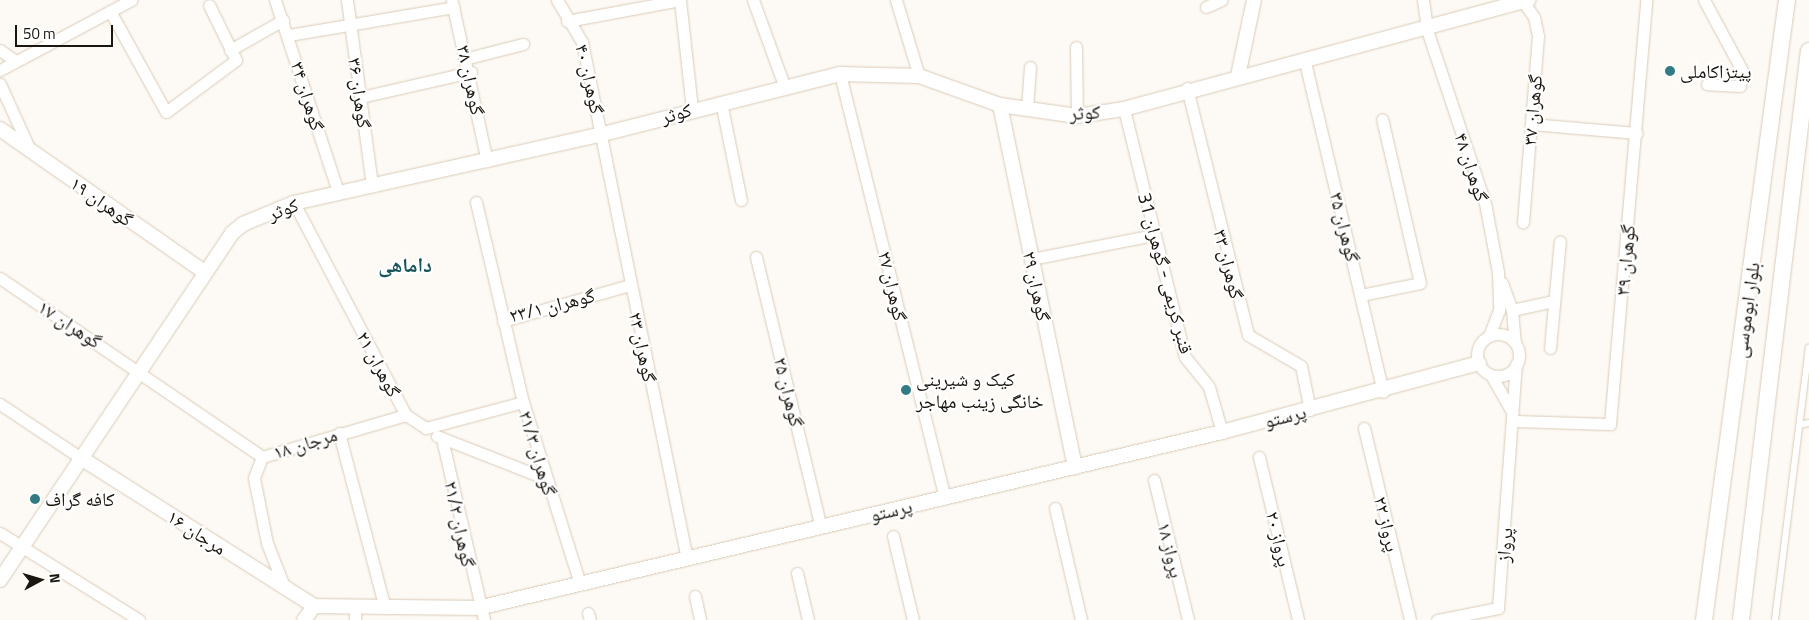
<!DOCTYPE html>
<html>
<head>
<meta charset="utf-8">
<style>
	body { margin:0 }
	#map { position:relative; width:1809px; height:620px; overflow:hidden; background:#fdfaf6; font-family:"Titillium Web","Noto Naskh Arabic",sans-serif }
	div>[style] { position:absolute }
	[style*='--x'] { left:calc(var(--x)*1px); top:calc(var(--y)*1px); width:calc(var(--w)*1px); rotate:calc(var(--a)*1deg) }
	.roads { filter:drop-shadow(0 0 1px #dacbb7) drop-shadow(0 0 1px #dacbb7) }
	.service>* { height:5.5px; margin:-2.75px; padding:0 2.75px; transform-origin:2.75px; border-radius:2.75px; background:#fff }
	.minor>* { height:11px; margin:-5.5px; padding:0 5.5px; transform-origin:5.5px; border-radius:5.5px; background:#fff }
	.minor>.ring { margin:-5.5px; padding:0; box-sizing:content-box; background:none; border:11px solid #fff; border-radius:50% }
	.tertiary>* { height:14px; margin:-7px; padding:0 7px; transform-origin:7px; border-radius:7px; background:#fff }
	.secondary>* { height:16px; margin:-8px; padding:0 8px; transform-origin:8px; border-radius:8px; background:#fff }
	.dots>* { width:14px; height:14px; translate:-50% -50%; box-sizing:border-box; border:2px solid #fff; border-radius:50% }
	span { translate:-50% -50%; white-space:nowrap; text-align:center; line-height:1.15; -webkit-text-stroke:4.5px #fff; paint-order:stroke }
	.poi-label { font-size:19px; color:#1a150e }
	.left { translate:0 -50%; text-align:left }
	.street-label { font-size:19px; color:#1a150e }
	.neighbourhood-label { font-size:20px; color:#19545c; font-weight:700 }
	.north { position:absolute; left:15px; top:555px; width:50px; height:50px; -webkit-text-stroke:4px #fff; paint-order:stroke; rotate:84deg; font-size:14px; font-weight:700; line-height:20px; text-align:center; color:#1a150e }
	.north::after { content:''; display:block; margin:auto; width:18px; height:22px; background:#1a150e; clip-path:polygon(50% 0,100% 100%,50% 72%,0 100%) }
	.scale { position:absolute; left:15px; top:25px; width:98px; height:22px; box-sizing:border-box; border:2px solid #1a150e; border-top:0; padding-left:6px; font-size:15px; line-height:18px; white-space:nowrap; color:#1a150e; -webkit-text-stroke:4px #fff; paint-order:stroke }
</style>
</head>
<body>
<div id="map">
	<div class="roads">
		<div class="service">
			<div style="--x:1800;--y:425;--w:9;--a:-13"></div>
			<div style="--x:1775;--y:620;--w:274;--a:-82.9"></div>
		</div>
		<div class="minor">
			<div style="--x:275;--y:0;--w:202;--a:71.8"></div>
			<div style="--x:347;--y:0;--w:188;--a:82.3"></div>
			<div style="--x:557;--y:0;--w:49;--a:59.2"></div>
			<div style="--x:582;--y:42;--w:528;--a:78.52"></div>
			<div style="--x:680;--y:0;--w:109;--a:83.7"></div>
			<div style="--x:753;--y:0;--w:94;--a:70"></div>
			<div style="--x:896;--y:0;--w:79;--a:73.2"></div>
			<div style="--x:1423;--y:0;--w:30;--a:82"></div>
			<div style="--x:1427;--y:30;--w:182;--a:71.5"></div>
			<div style="--x:1485;--y:203;--w:70;--a:79.3"></div>
			<div style="--x:1498;--y:272;--w:38;--a:88"></div>
			<div style="--x:1499;--y:310;--w:28;--a:111"></div>
			<div style="--x:1522;--y:0;--w:21;--a:55"></div>
			<div style="--x:1534;--y:17;--w:19;--a:78"></div>
			<div style="--x:1538;--y:36;--w:187;--a:94.6"></div>
			<div style="--x:1704;--y:0;--w:82;--a:61.6"></div>
			<div style="--x:1743;--y:72;--w:14;--a:102"></div>
			<div style="--x:1740;--y:86;--w:33;--a:-177"></div>
			<div style="--x:452;--y:2;--w:163;--a:77.6"></div>
			<div style="--x:1206;--y:7;--w:17;--a:-24"></div>
			<div style="--x:110;--y:11;--w:115;--a:61"></div>
			<div style="--x:166;--y:112;--w:87;--a:-36.6"></div>
			<div style="--x:236;--y:60;--w:61;--a:-116.1"></div>
			<div style="--x:567;--y:21;--w:115;--a:-10.5"></div>
			<div style="--x:289;--y:35;--w:167;--a:-9.6"></div>
			<div style="--x:1076;--y:47;--w:69;--a:89.2"></div>
			<div style="--x:0;--y:50;--w:19;--a:35"></div>
			<div style="--x:230;--y:50;--w:61;--a:-29.5"></div>
			<div style="--x:468;--y:58;--w:57;--a:-14.3"></div>
			<div style="--x:1305;--y:62;--w:339;--a:76.7"></div>
			<div style="--x:0;--y:70;--w:149;--a:-28.1"></div>
			<div style="--x:840;--y:74;--w:437;--a:76.1"></div>
			<div style="--x:0;--y:84;--w:72;--a:65.6"></div>
			<div style="--x:1187;--y:88;--w:254;--a:76.1"></div>
			<div style="--x:1248;--y:335;--w:61;--a:30.3"></div>
			<div style="--x:1301;--y:366;--w:45;--a:78.4"></div>
			<div style="--x:361;--y:97;--w:113;--a:-12.8"></div>
			<div style="--x:721;--y:102;--w:100;--a:78.5"></div>
			<div style="--x:1027;--y:109;--w:42;--a:-85.9"></div>
			<div style="--x:1124;--y:109;--w:255;--a:76.2"></div>
			<div style="--x:1185;--y:357;--w:38;--a:51"></div>
			<div style="--x:1209;--y:387;--w:47;--a:73.9"></div>
			<div style="--x:1531;--y:124;--w:106;--a:4.9"></div>
			<div style="--x:476;--y:202;--w:205;--a:76.8"></div>
			<div style="--x:523;--y:402;--w:191;--a:72.6"></div>
			<div style="--x:294;--y:203;--w:240;--a:62.2"></div>
			<div style="--x:406;--y:415;--w:24;--a:33"></div>
			<div style="--x:426;--y:428;--w:100;--a:-15"></div>
			<div style="--x:756;--y:257;--w:278;--a:76.5"></div>
			<div style="--x:1031;--y:259;--w:124;--a:-11.1"></div>
			<div style="--x:0;--y:278;--w:317;--a:34.3"></div>
			<div style="--x:262;--y:457;--w:150;--a:-16.3"></div>
			<div style="--x:1502;--y:283;--w:29;--a:70"></div>
			<div style="--x:1512;--y:310;--w:33;--a:85"></div>
			<div style="--x:1361;--y:295;--w:60;--a:-11.5"></div>
			<div style="--x:1420;--y:283;--w:168;--a:-103"></div>
			<div style="--x:1512;--y:310;--w:43;--a:-12.1"></div>
			<div style="--x:503;--y:321;--w:132;--a:-15.8"></div>
			<div class="ring" style="left:1477px;top:334px;width:31px;height:31px"></div>
			<div style="--x:1550;--y:348;--w:107;--a:-84.7"></div>
			<div style="--x:1491;--y:375;--w:40;--a:60.3"></div>
			<div style="--x:0;--y:404;--w:97;--a:33.7"></div>
			<div style="--x:1513;--y:421;--w:97;--a:1.8"></div>
			<div style="--x:1610;--y:424;--w:426;--a:-85.1"></div>
			<div style="--x:1364;--y:428;--w:197;--a:76.5"></div>
			<div style="--x:339;--y:433;--w:181;--a:75.3"></div>
			<div style="--x:437;--y:436;--w:115;--a:21.4"></div>
			<div style="--x:442;--y:439;--w:186;--a:76.9"></div>
			<div style="--x:262;--y:457;--w:22;--a:111"></div>
			<div style="--x:254;--y:478;--w:66;--a:78.7"></div>
			<div style="--x:267;--y:543;--w:49;--a:68.6"></div>
			<div style="--x:1259;--y:457;--w:168;--a:76.5"></div>
			<div style="--x:1154;--y:480;--w:144;--a:76.3"></div>
			<div style="--x:1055;--y:508;--w:115;--a:76.9"></div>
			<div style="--x:0;--y:533;--w:164;--a:32"></div>
			<div style="--x:893;--y:536;--w:86;--a:76.6"></div>
			<div style="--x:797;--y:573;--w:48;--a:76.8"></div>
			<div style="--x:695;--y:596;--w:25;--a:78"></div>
			<div style="--x:588;--y:613;--w:7;--a:74"></div>
			<div style="--x:355;--y:620;--w:14;--a:-90"></div>
			<div style="--x:1437;--y:620;--w:62;--a:-11.1"></div>
			<div style="--x:1498;--y:608;--w:244;--a:-85.8"></div>
		</div>
		<div class="tertiary">
			<div style="--x:1238;--y:76;--w:78;--a:-78.1"></div>
			<div style="--x:1000;--y:105;--w:370;--a:78.3"></div>
			<div style="--x:0;--y:129;--w:249;--a:35"></div>
			<div style="--x:81;--y:458;--w:276;--a:32.4"></div>
			<div style="--x:0;--y:580;--w:417;--a:-56.2"></div>
			<div style="--x:232;--y:233;--w:14;--a:-39"></div>
			<div style="--x:243;--y:224;--w:55;--a:-22.4"></div>
			<div style="--x:294;--y:203;--w:317;--a:-12.6"></div>
			<div style="--x:603;--y:134;--w:244;--a:-14.2"></div>
			<div style="--x:840;--y:74;--w:79;--a:1.5"></div>
			<div style="--x:919;--y:76;--w:86;--a:19.7"></div>
			<div style="--x:1000;--y:105;--w:78;--a:8.1"></div>
			<div style="--x:1077;--y:116;--w:48;--a:-8.5"></div>
			<div style="--x:1124;--y:109;--w:419;--a:-15.1"></div>
			<div style="--x:304;--y:620;--w:17;--a:-54"></div>
			<div style="--x:314;--y:606;--w:164;--a:0.7"></div>
			<div style="--x:478;--y:608;--w:765;--a:-13.31"></div>
			<div style="--x:1222;--y:432;--w:266;--a:-15"></div>
		</div>
		<div class="secondary">
			<div style="--x:1704;--y:620;--w:626;--a:-82.38"></div>
			<div style="--x:1741;--y:620;--w:573;--a:-83.19"></div>
		</div>
	</div>
	<div class="dots">
		<div style="left:1670px;top:71px;background:#327a84"></div>
		<div style="left:906px;top:390px;background:#327a84"></div>
		<div style="left:35px;top:499px;background:#327a84"></div>
	</div>
	<div class="poi-label">
		<span class="left" style="left:1680px;top:71px">پیتزاکاملی</span>
		<span class="left" style="left:916px;top:390px">کیک و شیرینی<br>خانگی زینب مهاجر</span>
		<span class="left" style="left:45px;top:499px">کافه گراف</span>
	</div>
	<div class="street-label">
		<span style="left:590px;top:79px;rotate:77deg">گوهران ۴۰</span>
		<span style="left:471px;top:80px;rotate:78deg">گوهران ۳۸</span>
		<span style="left:360px;top:93px;rotate:82deg">گوهران ۳۶</span>
		<span style="left:308px;top:96px;rotate:73deg">گوهران ۳۴</span>
		<span style="left:1532px;top:110px;rotate:-85deg">گوهران ۳۷</span>
		<span style="left:1085px;top:112px;rotate:-3deg">کوثر</span>
		<span style="left:676px;top:113px;rotate:-16deg">کوثر</span>
		<span style="left:1472px;top:167px;rotate:72deg">گوهران ۴۸</span>
		<span style="left:102px;top:201px;rotate:35deg">گوهران ۱۹</span>
		<span style="left:283px;top:209px;rotate:-20deg">کوثر</span>
		<span style="left:1345px;top:227px;rotate:76deg">گوهران ۳۵</span>
		<span style="left:1625px;top:260px;rotate:-85deg">گوهران ۳۹</span>
		<span style="left:1229px;top:264px;rotate:76deg">گوهران ۳۳</span>
		<span style="left:1166px;top:273px;rotate:75deg">قنبر کریمی - گوهران 31</span>
		<span style="left:893px;top:286px;rotate:77deg">گوهران ۲۷</span>
		<span style="left:1037px;top:286px;rotate:78deg">گوهران ۲۹</span>
		<span style="left:552px;top:305px;rotate:-14deg">گوهران ۲۳/۱</span>
		<span style="left:1746px;top:310px;rotate:-82deg">بلوار ابوموسی</span>
		<span style="left:70px;top:324px;rotate:33deg">گوهران ۱۷</span>
		<span style="left:643px;top:347px;rotate:78deg">گوهران ۲۳</span>
		<span style="left:379px;top:364px;rotate:62deg">گوهران ۲۱</span>
		<span style="left:789px;top:392px;rotate:76deg">گوهران ۲۵</span>
		<span style="left:1285px;top:416px;rotate:-14deg">پرستو</span>
		<span style="left:305px;top:443px;rotate:-17deg">مرجان ۱۸</span>
		<span style="left:538px;top:453px;rotate:73deg">گوهران ۲۱/۳</span>
		<span style="left:891px;top:510px;rotate:-13deg">پرستو</span>
		<span style="left:460px;top:524px;rotate:78deg">گوهران ۲۱/۲</span>
		<span style="left:1387px;top:524px;rotate:77deg">پرواز ۲۲</span>
		<span style="left:197px;top:532px;rotate:33deg">مرجان ۱۶</span>
		<span style="left:1279px;top:539px;rotate:77deg">پرواز ۲۰</span>
		<span style="left:1504px;top:545px;rotate:-85deg">پرواز</span>
		<span style="left:1171px;top:550px;rotate:76deg">پرواز ۱۸</span>
	</div>
	<div class="neighbourhood-label">
		<span style="left:405px;top:264px">داماهی</span>
	</div>
	<div class="north">N</div>
	<div class="scale">50 m</div>
</div>
</body>
</html>
